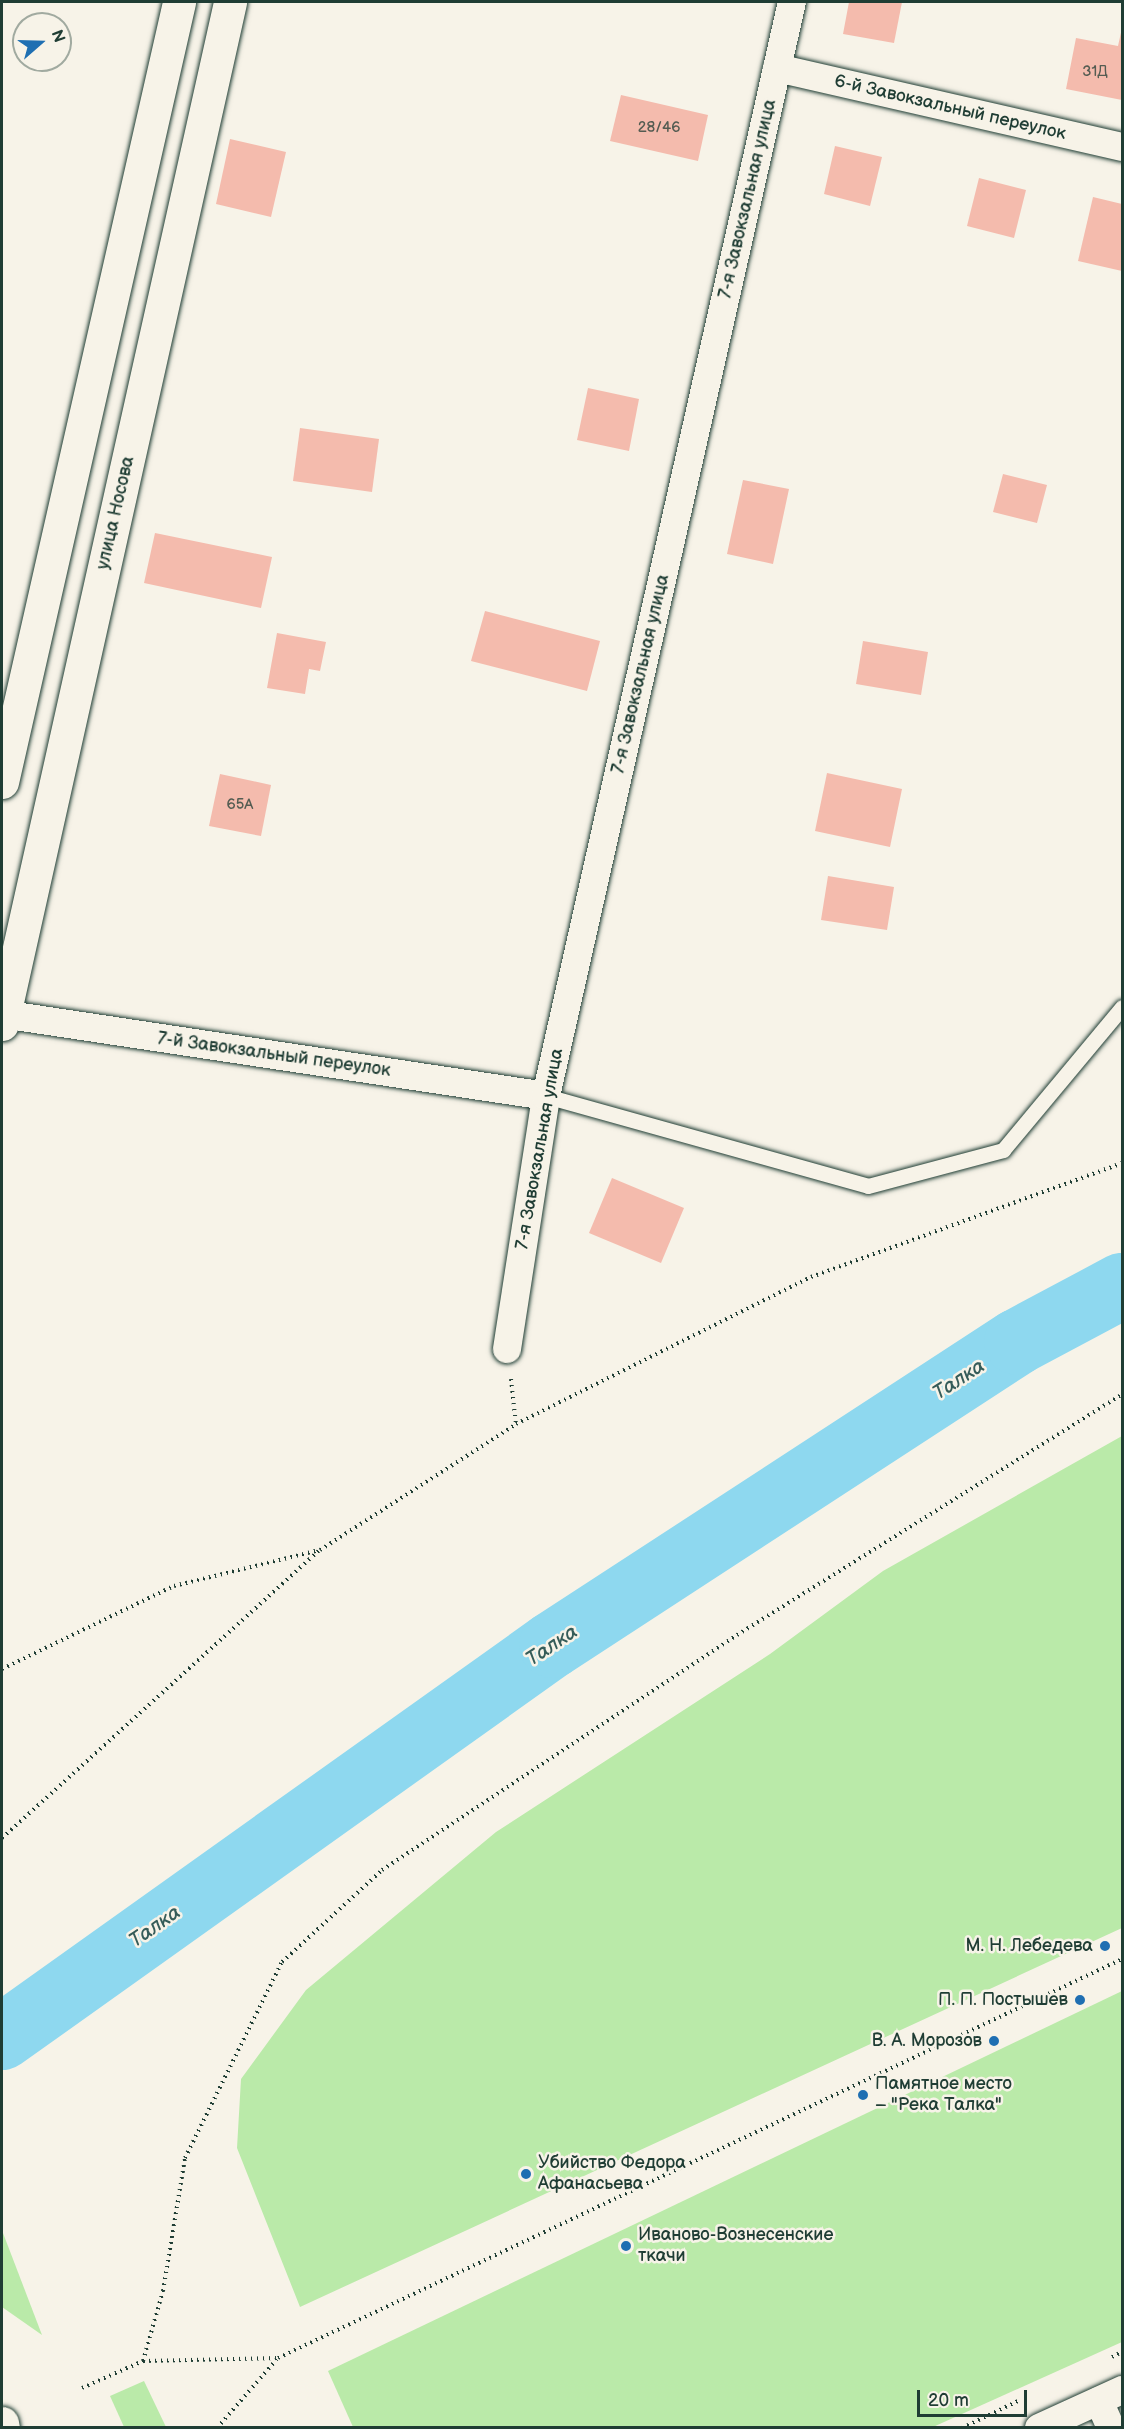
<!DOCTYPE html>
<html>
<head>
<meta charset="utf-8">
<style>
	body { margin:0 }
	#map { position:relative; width:1124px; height:2429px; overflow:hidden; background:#f7f3e8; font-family:"Balsamiq Sans",sans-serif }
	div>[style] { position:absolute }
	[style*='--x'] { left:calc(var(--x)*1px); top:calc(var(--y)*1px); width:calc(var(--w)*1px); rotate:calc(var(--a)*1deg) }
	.green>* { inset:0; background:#baeaa9 }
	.river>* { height:66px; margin:-33px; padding:0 33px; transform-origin:33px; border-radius:33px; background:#8ed8ef }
	.building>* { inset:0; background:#f4bbad }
	.path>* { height:4px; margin-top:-2px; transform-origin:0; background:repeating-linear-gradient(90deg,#1f3d34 0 1.5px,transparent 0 6px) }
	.roads { filter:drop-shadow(0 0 2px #1f3d34) drop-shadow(0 0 2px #1f3d34) }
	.service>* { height:15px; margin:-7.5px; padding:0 7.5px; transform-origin:7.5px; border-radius:7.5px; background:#f7f3e8 }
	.minor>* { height:28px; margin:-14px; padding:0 14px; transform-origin:14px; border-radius:14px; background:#f7f3e8 }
	.secondary>* { height:33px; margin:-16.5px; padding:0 16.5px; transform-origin:16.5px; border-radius:16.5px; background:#f7f3e8 }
	.dots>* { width:16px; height:16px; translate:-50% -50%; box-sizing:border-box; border:3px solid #f7f3e8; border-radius:50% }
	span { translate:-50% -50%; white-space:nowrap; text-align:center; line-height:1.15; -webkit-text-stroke:5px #f7f3e8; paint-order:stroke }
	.number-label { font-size:15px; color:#545c52 }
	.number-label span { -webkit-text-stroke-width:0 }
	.street-label { font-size:18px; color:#1f3d34 }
	.poi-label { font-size:18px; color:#1f3d34 }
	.right { translate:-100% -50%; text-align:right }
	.left { translate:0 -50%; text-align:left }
	.water-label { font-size:20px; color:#355c59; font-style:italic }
	.frame { position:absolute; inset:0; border:3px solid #1f3d34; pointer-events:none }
	.north { position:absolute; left:12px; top:12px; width:60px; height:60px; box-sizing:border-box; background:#f7f3e8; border:2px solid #a1aaa0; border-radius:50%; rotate:70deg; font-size:16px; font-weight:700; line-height:24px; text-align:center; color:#1f3d34 }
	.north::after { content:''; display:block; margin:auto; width:21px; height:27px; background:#1f6fb2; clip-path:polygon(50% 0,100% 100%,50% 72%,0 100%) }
	.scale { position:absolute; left:917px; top:2390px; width:110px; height:27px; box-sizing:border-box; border:3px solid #1f3d34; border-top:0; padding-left:8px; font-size:18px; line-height:21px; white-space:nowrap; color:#1f3d34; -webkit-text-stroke:4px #f7f3e8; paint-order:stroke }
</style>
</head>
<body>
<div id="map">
	<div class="green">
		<div style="clip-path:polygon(1122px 1436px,1122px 1928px,300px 2307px,237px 2148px,241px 2079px,306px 1990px,496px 1832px,770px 1654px,883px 1571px)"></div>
		<div style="clip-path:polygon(1122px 1991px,1122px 2342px,933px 2427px,353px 2427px,328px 2371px)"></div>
		<div style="clip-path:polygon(2px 2233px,3px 2233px,42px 2335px,2px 2307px)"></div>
		<div style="clip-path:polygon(144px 2381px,166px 2427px,124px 2427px,110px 2396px)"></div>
	</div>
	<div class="river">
		<div style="--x:2;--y:2037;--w:675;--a:-35.48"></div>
		<div style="--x:552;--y:1645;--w:555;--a:-33.09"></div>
		<div style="--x:1017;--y:1342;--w:119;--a:-28.1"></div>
	</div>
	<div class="building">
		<div style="clip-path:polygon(849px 2px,902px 2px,894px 43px,843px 34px)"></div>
		<div style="clip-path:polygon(1122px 28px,1122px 100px,1066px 89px,1076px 38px,1118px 46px)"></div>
		<div style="clip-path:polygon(621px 95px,708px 115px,698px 161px,610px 141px)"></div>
		<div style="clip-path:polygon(230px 139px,286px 152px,271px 217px,216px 204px)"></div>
		<div style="clip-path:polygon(835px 146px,882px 157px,870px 206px,824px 194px)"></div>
		<div style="clip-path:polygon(979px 178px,1026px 190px,1014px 238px,967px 226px)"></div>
		<div style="clip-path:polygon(1093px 197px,1122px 204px,1122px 271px,1078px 261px)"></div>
		<div style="clip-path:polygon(588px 388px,639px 399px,629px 451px,577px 440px)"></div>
		<div style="clip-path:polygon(300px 428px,379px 439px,372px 492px,293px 481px)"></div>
		<div style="clip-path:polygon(1003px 474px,1047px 485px,1037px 523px,993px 512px)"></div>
		<div style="clip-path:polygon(743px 480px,789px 489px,773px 564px,727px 554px)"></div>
		<div style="clip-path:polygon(155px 533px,272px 557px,261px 608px,144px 583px)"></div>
		<div style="clip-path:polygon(485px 611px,600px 641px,587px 691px,471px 661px)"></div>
		<div style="clip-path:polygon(277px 633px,326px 642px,320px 671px,309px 669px,305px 694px,267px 688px)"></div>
		<div style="clip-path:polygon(863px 641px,928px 652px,921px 695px,856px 684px)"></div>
		<div style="clip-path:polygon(827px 773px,902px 789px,890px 847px,815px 831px)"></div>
		<div style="clip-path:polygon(220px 774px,271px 785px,261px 836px,209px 826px)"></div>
		<div style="clip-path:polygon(828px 876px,894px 887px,887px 930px,821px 920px)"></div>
		<div style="clip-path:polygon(612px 1178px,684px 1208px,661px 1263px,589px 1233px)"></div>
	</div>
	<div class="path">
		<div style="--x:511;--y:1379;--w:45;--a:83.7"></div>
		<div style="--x:2;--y:1669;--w:191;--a:-25.8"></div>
		<div style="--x:174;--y:1586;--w:150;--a:-13.9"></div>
		<div style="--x:320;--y:1550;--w:233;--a:-32.7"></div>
		<div style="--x:516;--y:1424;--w:330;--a:-26.5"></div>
		<div style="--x:811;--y:1277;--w:331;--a:-20.1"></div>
		<div style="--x:2;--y:1838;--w:429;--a:-42.2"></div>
		<div style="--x:1112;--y:2357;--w:11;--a:-27"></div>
		<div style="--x:143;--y:2361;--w:73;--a:-74.1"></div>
		<div style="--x:163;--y:2291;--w:135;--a:-80.6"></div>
		<div style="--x:185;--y:2158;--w:219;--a:-63.7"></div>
		<div style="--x:282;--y:1962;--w:136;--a:-42.6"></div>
		<div style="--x:382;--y:1870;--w:426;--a:-33.5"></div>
		<div style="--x:737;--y:1635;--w:454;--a:-32"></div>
		<div style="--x:82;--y:2388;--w:67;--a:-23.9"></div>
		<div style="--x:143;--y:2361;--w:135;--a:-1.3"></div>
		<div style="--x:278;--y:2358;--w:934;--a:-25.3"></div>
		<div style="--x:217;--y:2428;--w:91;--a:-49"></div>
		<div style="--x:962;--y:2428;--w:62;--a:-25.7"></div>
	</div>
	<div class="roads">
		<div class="service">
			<div style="--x:546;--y:1096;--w:334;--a:15.6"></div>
			<div style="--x:868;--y:1186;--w:140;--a:-14.9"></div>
			<div style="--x:1003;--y:1150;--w:186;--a:-50.2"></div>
		</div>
		<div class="minor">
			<div style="--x:777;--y:68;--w:354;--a:12.9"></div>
			<div style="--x:2;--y:1014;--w:550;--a:8.57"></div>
			<div style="--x:507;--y:1349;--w:256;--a:-81.2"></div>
			<div style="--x:546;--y:1096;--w:1121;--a:-77.33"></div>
			<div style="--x:1099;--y:2401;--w:30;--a:66"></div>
			<div style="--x:1039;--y:2428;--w:91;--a:-24.6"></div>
		</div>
		<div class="secondary">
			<div style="--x:2;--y:782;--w:800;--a:-77.21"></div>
			<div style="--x:2;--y:1024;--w:1047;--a:-77.42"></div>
			<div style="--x:2;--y:2423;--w:5;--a:79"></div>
		</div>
	</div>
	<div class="dots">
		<div style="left:1105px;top:1946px;background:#1f6fb2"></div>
		<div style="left:1080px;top:2000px;background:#1f6fb2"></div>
		<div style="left:994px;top:2041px;background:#1f6fb2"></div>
		<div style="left:863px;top:2095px;background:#1f6fb2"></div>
		<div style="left:526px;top:2174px;background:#1f6fb2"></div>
		<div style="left:626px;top:2246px;background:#1f6fb2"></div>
	</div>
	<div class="number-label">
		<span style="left:1095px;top:72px">31Д</span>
		<span style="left:659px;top:128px">28/46</span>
		<span style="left:240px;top:805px">65А</span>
	</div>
	<div class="street-label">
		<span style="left:950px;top:108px;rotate:13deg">6-й Завокзальный переулок</span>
		<span style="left:748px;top:199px;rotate:-77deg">7-я Завокзальная улица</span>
		<span style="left:116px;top:513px;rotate:-77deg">улица Носова</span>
		<span style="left:641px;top:674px;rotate:-77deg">7-я Завокзальная улица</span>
		<span style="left:274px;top:1055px;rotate:8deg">7-й Завокзальный переулок</span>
		<span style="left:540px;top:1149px;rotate:-80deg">7-я Завокзальная улица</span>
	</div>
	<div class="poi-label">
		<span class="right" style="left:1093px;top:1946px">М. Н. Лебедева</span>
		<span class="right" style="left:1068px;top:2000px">П. П. Постышев</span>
		<span class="right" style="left:982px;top:2041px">В. А. Морозов</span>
		<span class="left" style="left:875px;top:2095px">Памятное место<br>– "Река Талка"</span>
		<span class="left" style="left:538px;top:2174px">Убийство Федора<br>Афанасьева</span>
		<span class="left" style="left:638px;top:2246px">Иваново-Вознесенские<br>ткачи</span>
	</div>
	<div class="water-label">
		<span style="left:959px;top:1380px;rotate:-33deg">Талка</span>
		<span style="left:552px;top:1646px;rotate:-34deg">Талка</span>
		<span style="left:155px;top:1927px;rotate:-35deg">Талка</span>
	</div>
	<div class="frame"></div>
	<div class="north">N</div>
	<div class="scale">20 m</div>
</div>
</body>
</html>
